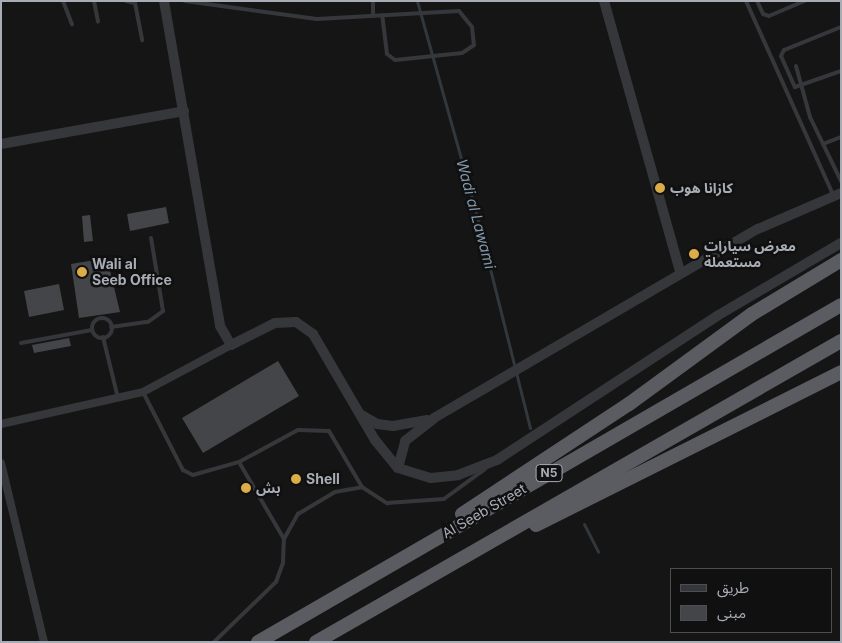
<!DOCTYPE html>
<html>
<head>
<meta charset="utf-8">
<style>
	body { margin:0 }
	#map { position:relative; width:842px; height:643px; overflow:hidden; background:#151516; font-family:Inter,"Noto Sans Arabic",sans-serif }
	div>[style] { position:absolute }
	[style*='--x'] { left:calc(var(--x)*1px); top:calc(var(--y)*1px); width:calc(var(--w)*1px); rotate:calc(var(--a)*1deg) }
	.stream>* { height:3px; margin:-1.5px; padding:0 1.5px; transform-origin:1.5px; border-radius:1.5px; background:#30373d }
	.building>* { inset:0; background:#444549 }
	.service>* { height:4px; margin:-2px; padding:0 2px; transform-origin:2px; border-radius:2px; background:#36373b }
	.service>.ring { margin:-2px; padding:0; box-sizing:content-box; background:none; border:4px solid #36373b; border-radius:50% }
	.minor>* { height:8px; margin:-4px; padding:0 4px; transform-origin:4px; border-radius:4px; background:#36373b }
	.tertiary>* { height:10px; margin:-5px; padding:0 5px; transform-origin:5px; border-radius:5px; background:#36373b }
	.trunk>* { height:14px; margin:-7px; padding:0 7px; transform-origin:7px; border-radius:7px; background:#5b5c62 }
	.dots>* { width:14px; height:14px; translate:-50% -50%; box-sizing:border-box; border:2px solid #101011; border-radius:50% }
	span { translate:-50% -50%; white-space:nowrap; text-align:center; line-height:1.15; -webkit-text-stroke:5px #101011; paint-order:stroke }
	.shield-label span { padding:1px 4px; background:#101011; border:1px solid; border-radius:4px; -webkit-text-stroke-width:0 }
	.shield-label { font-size:12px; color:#a8acb5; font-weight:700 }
	.poi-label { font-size:14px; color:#a8acb5; font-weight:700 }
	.left { translate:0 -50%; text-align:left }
	.street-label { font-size:14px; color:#a8acb5 }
	.water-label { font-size:15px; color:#8398ac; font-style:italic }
	.frame { position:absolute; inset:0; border:2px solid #a8acb5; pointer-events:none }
	.legend { position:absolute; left:670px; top:568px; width:162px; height:65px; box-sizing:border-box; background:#101011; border:1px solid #4d4e53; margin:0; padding:6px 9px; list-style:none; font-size:15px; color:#a8acb5 }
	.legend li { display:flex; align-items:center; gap:10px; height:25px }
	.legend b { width:25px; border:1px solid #4d4e53 }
</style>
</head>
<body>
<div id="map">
	<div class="stream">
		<div style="--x:417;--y:1;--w:212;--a:74.4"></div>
		<div style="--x:474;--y:205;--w:230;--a:75.9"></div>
		<div style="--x:584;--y:524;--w:31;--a:63"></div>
	</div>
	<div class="building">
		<div style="clip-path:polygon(166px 207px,169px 223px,130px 231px,127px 214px)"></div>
		<div style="clip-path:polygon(90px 215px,93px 241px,84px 242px,82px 216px)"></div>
		<div style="clip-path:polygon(107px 258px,120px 312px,79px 318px,71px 264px)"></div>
		<div style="clip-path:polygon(59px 284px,64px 310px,29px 317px,24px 291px)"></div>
		<div style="clip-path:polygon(69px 338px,71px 346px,34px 353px,32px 345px)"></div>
		<div style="clip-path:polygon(278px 361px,299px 396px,203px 453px,182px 418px)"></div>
	</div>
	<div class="service">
		<div style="--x:63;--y:1;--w:25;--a:69"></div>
		<div style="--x:94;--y:1;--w:21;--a:79"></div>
		<div style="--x:126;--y:1;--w:9;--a:13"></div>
		<div style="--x:135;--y:3;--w:38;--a:79"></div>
		<div style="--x:185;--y:1;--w:133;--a:7.8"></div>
		<div style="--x:317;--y:19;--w:142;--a:-3.2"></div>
		<div style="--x:459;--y:11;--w:21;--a:51"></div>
		<div style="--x:472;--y:27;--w:18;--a:84"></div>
		<div style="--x:474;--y:45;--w:14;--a:146"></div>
		<div style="--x:462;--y:53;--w:67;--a:174"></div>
		<div style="--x:395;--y:60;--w:10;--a:-143"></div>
		<div style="--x:387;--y:54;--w:39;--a:-97"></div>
		<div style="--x:373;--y:1;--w:14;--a:90"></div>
		<div style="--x:746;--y:1;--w:213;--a:65.8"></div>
		<div style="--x:757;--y:1;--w:14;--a:65"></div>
		<div style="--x:763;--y:14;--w:6;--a:18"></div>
		<div style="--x:769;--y:16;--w:39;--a:-23"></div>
		<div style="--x:841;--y:27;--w:61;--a:158"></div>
		<div style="--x:784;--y:50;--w:7;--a:117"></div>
		<div style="--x:781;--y:56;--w:34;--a:66"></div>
		<div style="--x:795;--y:87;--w:49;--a:-19.2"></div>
		<div style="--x:796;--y:66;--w:53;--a:74.6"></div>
		<div style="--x:810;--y:117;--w:71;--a:64.2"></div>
		<div style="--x:823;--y:144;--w:19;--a:-21"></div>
		<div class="ring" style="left:92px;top:318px;width:16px;height:16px"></div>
		<div style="--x:111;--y:327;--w:37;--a:-8"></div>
		<div style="--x:148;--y:322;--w:19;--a:-36"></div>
		<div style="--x:163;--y:311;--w:74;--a:-99.3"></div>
		<div style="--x:103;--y:337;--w:63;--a:76.2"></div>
		<div style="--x:21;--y:343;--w:72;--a:-10.4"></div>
		<div style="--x:143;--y:392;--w:88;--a:62.9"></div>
		<div style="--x:183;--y:470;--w:11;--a:27"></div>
		<div style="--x:193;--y:475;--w:48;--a:-15.8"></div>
		<div style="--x:284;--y:539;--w:89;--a:-120.3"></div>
		<div style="--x:239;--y:462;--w:67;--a:-28.5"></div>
		<div style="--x:298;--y:430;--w:31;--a:2"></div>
		<div style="--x:329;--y:431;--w:65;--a:59.5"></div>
		<div style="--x:362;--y:487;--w:30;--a:33"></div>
		<div style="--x:387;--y:503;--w:57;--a:-4"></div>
		<div style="--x:444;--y:499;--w:51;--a:-36.2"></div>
		<div style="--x:214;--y:642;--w:86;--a:-44.1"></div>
		<div style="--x:276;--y:582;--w:20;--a:-70"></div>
		<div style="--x:283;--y:563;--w:24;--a:-88"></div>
		<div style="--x:284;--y:539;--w:29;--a:-61"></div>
		<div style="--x:298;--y:514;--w:43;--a:-30.7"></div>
		<div style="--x:335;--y:492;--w:27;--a:-10"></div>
	</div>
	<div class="minor">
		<div style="--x:1;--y:424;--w:146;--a:-12.7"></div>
		<div style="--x:143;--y:392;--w:100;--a:-28.1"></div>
		<div style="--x:1;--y:463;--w:184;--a:76.5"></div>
	</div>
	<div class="tertiary">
		<div style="--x:164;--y:1;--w:330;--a:80.2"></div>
		<div style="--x:220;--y:326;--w:22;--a:60"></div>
		<div style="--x:231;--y:345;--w:49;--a:-26.6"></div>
		<div style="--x:275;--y:323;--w:21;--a:-3"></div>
		<div style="--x:296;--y:322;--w:21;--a:35"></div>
		<div style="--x:313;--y:334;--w:123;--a:59.7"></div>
		<div style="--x:375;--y:440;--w:36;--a:51"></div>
		<div style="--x:398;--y:468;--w:34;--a:17"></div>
		<div style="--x:431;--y:478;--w:27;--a:-6"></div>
		<div style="--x:458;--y:475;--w:42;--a:-21"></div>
		<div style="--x:497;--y:460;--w:263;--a:-33.2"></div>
		<div style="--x:717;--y:316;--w:144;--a:-30.5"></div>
		<div style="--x:604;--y:1;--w:281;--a:74.3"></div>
		<div style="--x:1;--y:144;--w:186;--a:-10.2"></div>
		<div style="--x:360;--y:414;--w:20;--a:30"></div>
		<div style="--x:377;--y:424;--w:16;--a:7"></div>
		<div style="--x:393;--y:426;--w:35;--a:-10"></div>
		<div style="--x:398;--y:468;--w:28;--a:-75"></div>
		<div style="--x:405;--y:441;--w:37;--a:-38"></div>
		<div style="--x:434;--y:418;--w:375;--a:-30.3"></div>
		<div style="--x:758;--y:229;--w:90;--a:-23.4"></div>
	</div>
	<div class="trunk">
		<div style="--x:462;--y:514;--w:200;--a:-33.4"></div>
		<div style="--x:629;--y:404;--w:152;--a:-36.2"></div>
		<div style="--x:752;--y:314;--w:104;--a:-31.2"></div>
		<div style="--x:536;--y:525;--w:341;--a:-26.6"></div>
		<div style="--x:258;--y:642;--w:673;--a:-30.03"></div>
		<div style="--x:316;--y:642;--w:605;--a:-29.83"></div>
	</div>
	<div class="dots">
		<div style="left:660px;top:188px;background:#dbac47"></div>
		<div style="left:694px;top:254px;background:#dbac47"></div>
		<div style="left:82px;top:272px;background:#dbac47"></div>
		<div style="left:296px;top:479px;background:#dbac47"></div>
		<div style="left:246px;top:488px;background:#dbac47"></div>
	</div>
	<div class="shield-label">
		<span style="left:549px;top:473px">N5</span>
	</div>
	<div class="poi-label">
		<span class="left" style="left:670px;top:188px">كازانا هوب</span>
		<span class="left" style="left:704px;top:254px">معرض سيارات<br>مستعملة</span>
		<span class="left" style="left:92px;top:272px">Wali al<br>Seeb Office</span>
		<span class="left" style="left:306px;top:479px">Shell</span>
		<span class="left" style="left:256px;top:488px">بش</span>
	</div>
	<div class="street-label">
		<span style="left:484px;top:511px;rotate:-30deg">Al Seeb Street</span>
	</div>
	<div class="water-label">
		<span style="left:476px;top:214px;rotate:75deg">Wadi al Lawami</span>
	</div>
	<div class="frame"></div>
	<ul class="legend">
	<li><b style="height:6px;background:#36373b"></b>طريق</li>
	<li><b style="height:14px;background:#444549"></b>مبنى</li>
	</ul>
</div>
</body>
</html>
